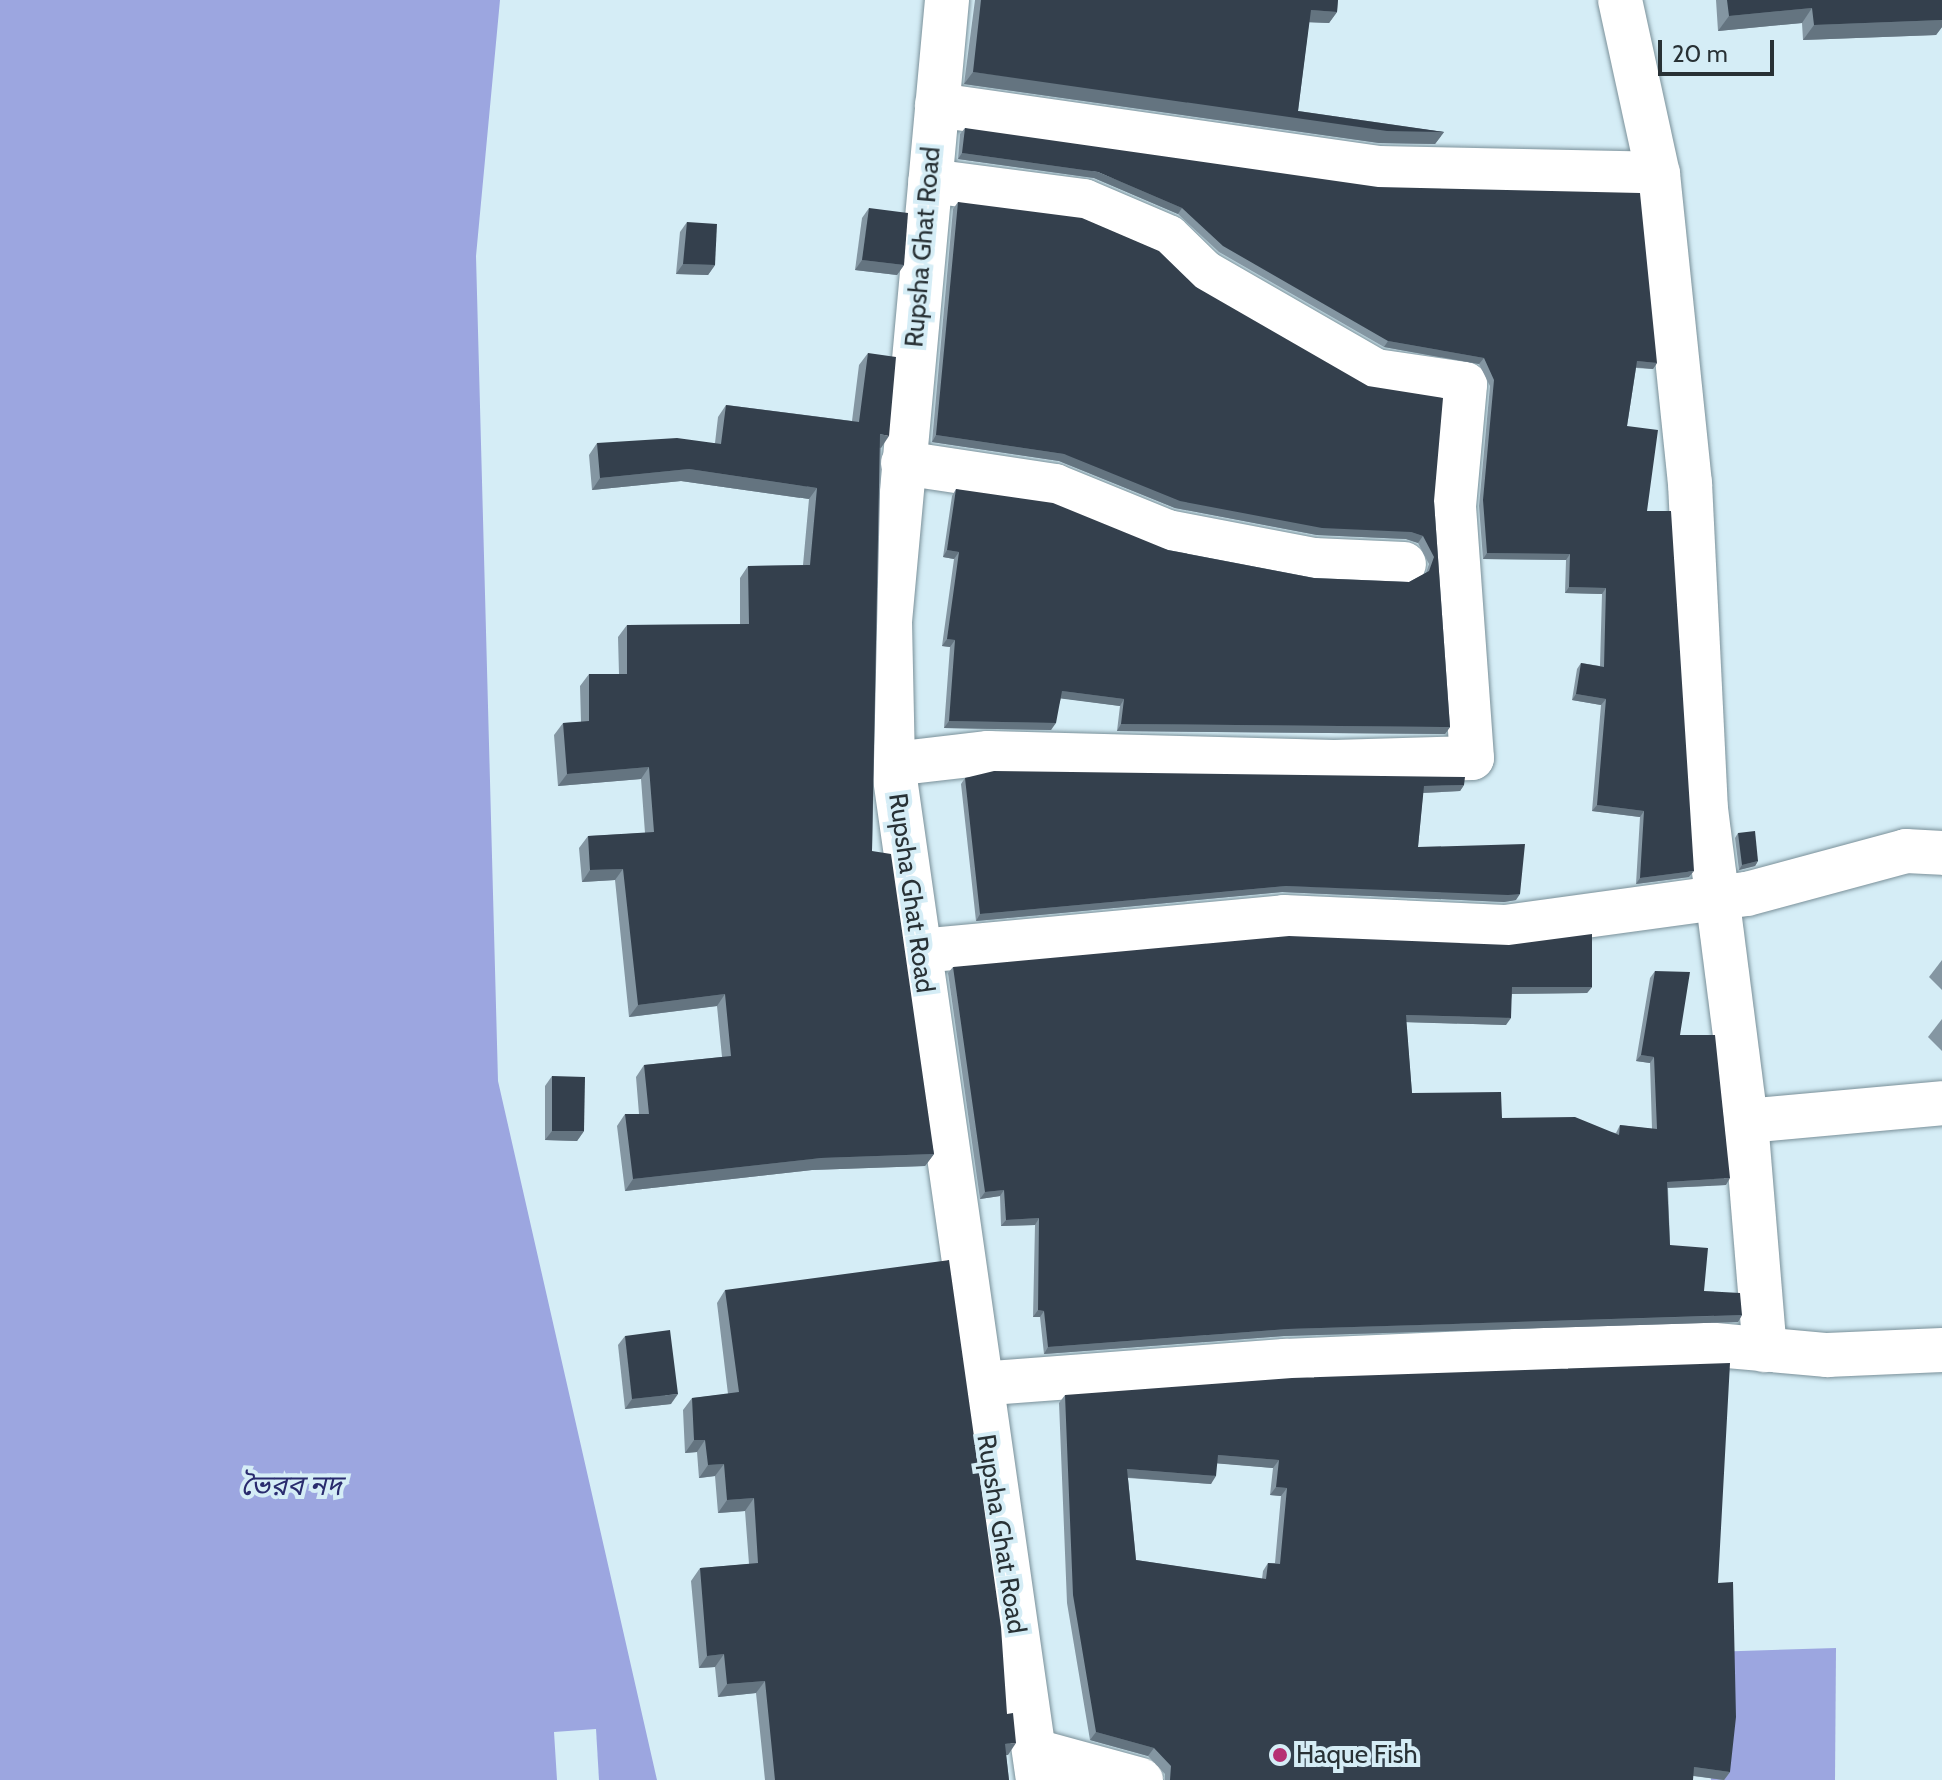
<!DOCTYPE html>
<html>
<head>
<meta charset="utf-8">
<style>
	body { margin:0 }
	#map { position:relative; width:1942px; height:1780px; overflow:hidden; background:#d5edf6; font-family:Cabin,"Noto Sans Bengali",sans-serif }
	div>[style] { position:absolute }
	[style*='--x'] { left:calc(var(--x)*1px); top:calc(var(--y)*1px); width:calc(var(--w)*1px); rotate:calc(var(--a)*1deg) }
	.water>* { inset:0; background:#9ca6e0 }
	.pier>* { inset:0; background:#d5edf6 }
	.roads { filter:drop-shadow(0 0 2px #7a9099) drop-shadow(0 0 2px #7a9099) }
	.minor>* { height:44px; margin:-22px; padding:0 22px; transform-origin:22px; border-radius:22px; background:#fff }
	.wall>* { inset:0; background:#8496a2 }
	.shaded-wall>* { inset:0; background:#647480 }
	.building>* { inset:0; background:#34404d }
	.dots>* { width:22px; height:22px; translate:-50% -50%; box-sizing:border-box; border:4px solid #d5edf6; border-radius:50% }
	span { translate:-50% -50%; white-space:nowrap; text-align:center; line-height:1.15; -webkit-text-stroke:8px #d5edf6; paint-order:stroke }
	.street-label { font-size:26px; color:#283135 }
	.poi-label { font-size:26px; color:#283135 }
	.left { translate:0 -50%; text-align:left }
	.water-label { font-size:28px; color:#292b6e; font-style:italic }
	.scale { position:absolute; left:1658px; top:40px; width:116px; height:36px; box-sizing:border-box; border:4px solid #283135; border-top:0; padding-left:10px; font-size:24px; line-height:28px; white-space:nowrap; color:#283135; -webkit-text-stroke:6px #d5edf6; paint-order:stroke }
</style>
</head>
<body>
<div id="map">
	<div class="water">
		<div style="clip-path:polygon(0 0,500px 0,476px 256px,498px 1081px,657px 1780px,0 1780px)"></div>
		<div style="clip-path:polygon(1836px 1648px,1835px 1780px,1711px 1780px,1710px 1652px)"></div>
	</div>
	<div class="pier">
		<div style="clip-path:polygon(596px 1729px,599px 1780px,557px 1780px,554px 1732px)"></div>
	</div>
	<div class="roads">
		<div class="minor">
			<div style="--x:947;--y:0;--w:625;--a:95.24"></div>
			<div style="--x:890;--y:622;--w:142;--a:88.8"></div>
			<div style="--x:893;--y:764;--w:1026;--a:81.88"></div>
			<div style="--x:1620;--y:0;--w:178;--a:77.7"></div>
			<div style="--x:937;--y:105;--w:444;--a:8.1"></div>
			<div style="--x:1377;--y:168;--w:281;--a:1.2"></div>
			<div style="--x:1658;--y:174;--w:311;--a:84.1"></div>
			<div style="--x:1690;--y:483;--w:326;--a:87.2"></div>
			<div style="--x:1706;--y:809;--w:315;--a:82.7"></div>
			<div style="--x:1746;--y:1121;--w:230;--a:85.3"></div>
			<div style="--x:903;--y:463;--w:154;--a:8.6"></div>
			<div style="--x:1055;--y:486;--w:122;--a:22.2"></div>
			<div style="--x:1168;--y:532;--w:149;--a:10.9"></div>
			<div style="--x:1314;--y:560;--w:90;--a:2.5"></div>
			<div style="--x:893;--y:764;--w:96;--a:-6.6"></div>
			<div style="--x:988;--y:753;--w:346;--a:1.5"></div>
			<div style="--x:1334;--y:762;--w:138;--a:-1.7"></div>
			<div style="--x:1472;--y:758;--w:253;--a:-94.1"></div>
			<div style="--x:1454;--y:506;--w:122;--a:-84.8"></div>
			<div style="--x:1465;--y:384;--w:90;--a:-171.7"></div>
			<div style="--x:1376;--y:371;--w:198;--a:-150.1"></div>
			<div style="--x:1204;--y:272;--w:50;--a:-135.8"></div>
			<div style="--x:1168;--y:237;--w:91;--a:-156.8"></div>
			<div style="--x:1084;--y:201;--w:155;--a:-172.6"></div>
			<div style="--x:920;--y:951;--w:366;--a:-5.3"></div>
			<div style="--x:1284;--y:917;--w:221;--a:2.6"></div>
			<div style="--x:1505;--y:927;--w:244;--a:-7.8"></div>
			<div style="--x:1747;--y:894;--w:165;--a:-15.1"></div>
			<div style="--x:1906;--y:851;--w:36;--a:3"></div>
			<div style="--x:1746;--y:1121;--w:197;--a:-5.2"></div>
			<div style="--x:978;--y:1384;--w:308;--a:-4.3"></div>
			<div style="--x:1285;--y:1361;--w:409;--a:-2.5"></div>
			<div style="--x:1694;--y:1343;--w:134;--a:5.2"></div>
			<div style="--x:1827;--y:1355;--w:115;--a:-2.5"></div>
			<div style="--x:1035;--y:1751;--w:110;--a:15.3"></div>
		</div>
	</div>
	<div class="wall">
		<div style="clip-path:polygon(975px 0,1338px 0,1337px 12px,1329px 23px,1309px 22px,1298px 111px,1444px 132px,1435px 144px,1379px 143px,964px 84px)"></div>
		<div style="clip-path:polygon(1716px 0,1942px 0,1942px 27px,1936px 35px,1803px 40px,1802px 23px,1718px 31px)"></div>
		<div style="clip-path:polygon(965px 128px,1657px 363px,1653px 369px,1636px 368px,1627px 426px,1647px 511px,1689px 877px,1636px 884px,1640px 817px,1592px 811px,1601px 705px,1572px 700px,1577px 669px,1581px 663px,1600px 666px,1602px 594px,1565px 593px,1566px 560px,1483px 559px,1479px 506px,1490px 386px,1479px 364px,1384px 347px,1219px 252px,1178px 214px,1094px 178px,958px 159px,960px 134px)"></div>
		<div style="clip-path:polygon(958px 202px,1196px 287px,1434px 501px,1450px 727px,1445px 734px,1117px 731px,1120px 706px,1061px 698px,1051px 730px,944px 728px,950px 647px,942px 646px,954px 559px,943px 557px,952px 496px,956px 489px,1168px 550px,1314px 578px,1409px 582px,1426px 573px,1429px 564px,1418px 543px,1406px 539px,1317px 535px,1175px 508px,1059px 461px,932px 442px,953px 209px)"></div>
		<div style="clip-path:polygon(869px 208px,904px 265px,897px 275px,855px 270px,862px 218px)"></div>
		<div style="clip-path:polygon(687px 222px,715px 265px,708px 275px,676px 274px,680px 232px)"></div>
		<div style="clip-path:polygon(868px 353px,881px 448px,872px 851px,934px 1154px,925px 1166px,812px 1170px,625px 1191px,617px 1126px,625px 1114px,639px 1114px,636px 1077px,644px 1065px,722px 1057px,717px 1006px,629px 1017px,615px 880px,582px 882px,579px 848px,588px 836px,645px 833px,641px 779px,558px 786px,554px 735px,563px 723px,581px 722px,580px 686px,589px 674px,619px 674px,618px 637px,627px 625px,740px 624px,740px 578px,748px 566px,803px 565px,809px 499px,681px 481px,592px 490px,589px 455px,597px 443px,715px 443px,718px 417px,726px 405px,852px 421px,859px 365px)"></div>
		<div style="clip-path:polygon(965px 778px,1464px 785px,1460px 791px,1423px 793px,1418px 847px,1516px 900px,1504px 902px,1282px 892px,976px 921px,961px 784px)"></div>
		<div style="clip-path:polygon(1738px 833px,1758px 861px,1755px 866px,1739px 870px,1735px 838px)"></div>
		<div style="clip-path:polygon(1942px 960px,1942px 990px,1929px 977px)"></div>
		<div style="clip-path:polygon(953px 967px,1592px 987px,1587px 993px,1512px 994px,1506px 1025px,1406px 1022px,1412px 1093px,1502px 1118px,1616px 1133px,1620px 1125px,1652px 1129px,1650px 1063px,1636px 1061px,1650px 978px,1655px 971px,1680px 1035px,1726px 1185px,1668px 1188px,1670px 1245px,1704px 1291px,1742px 1315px,1738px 1322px,1284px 1336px,1044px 1354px,1040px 1317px,1033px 1317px,1035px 1225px,1001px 1226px,1000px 1196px,980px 1199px,948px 973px)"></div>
		<div style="clip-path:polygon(1942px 1019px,1942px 1051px,1928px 1037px)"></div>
		<div style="clip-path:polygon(552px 1076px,584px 1131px,577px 1141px,545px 1140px,545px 1086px)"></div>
		<div style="clip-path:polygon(725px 1290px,1008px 1755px,1006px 1755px,1009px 1780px,765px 1780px,756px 1693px,718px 1697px,715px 1667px,699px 1668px,691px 1581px,700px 1568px,749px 1564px,745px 1511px,718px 1513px,715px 1476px,699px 1478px,697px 1452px,685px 1453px,683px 1410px,692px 1398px,728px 1394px,717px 1303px)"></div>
		<div style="clip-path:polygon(625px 1336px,671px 1404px,625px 1409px,618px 1345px)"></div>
		<div style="clip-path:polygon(evenodd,1065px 1395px,1718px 1583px,1730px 1772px,1724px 1780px,1693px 1776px,1693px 1780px,1165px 1780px,1165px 1774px,1148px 1756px,1090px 1740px,1067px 1603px,1059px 1403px,1065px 1395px,1217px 1463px,1273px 1468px,1270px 1495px,1281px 1496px,1275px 1563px,1268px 1563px,1263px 1571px,1262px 1579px,1136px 1560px,1128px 1478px,1211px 1484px,1217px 1463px)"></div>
	</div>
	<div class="shaded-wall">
		<div style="clip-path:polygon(1812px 8px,1802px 23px,1718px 31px,1729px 16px)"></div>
		<div style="clip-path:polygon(1311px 10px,1337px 12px,1329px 23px,1302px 22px)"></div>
		<div style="clip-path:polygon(1942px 20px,1942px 27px,1936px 35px,1803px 40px,1814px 25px)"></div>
		<div style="clip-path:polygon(973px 72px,1444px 132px,1435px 144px,1379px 143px,964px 84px)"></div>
		<div style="clip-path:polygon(962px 153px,1098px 172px,1182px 208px,1178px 214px,1094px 178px,958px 159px)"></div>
		<div style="clip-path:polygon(862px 260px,904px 265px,897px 275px,855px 270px)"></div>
		<div style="clip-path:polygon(683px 264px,715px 265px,708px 275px,676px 274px)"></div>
		<div style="clip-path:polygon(1388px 341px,1484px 358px,1479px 364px,1384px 347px)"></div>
		<div style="clip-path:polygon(1637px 361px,1657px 363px,1653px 369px,1633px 367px)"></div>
		<div style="clip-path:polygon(880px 434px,889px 436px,881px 448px,872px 446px)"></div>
		<div style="clip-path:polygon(936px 435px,1064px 454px,1411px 532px,1423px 536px,1418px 543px,1406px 539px,1317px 535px,1175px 508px,1059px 461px,932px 442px)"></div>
		<div style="clip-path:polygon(689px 469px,817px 488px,809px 499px,681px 481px,592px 490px,600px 478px)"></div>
		<div style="clip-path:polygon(947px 550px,959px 552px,954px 559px,943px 557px)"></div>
		<div style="clip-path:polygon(1487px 553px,1570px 554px,1566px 560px,1483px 559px)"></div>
		<div style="clip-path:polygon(1569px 587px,1606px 588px,1602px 594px,1565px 593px)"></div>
		<div style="clip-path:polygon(947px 639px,955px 640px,950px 647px,942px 646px)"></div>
		<div style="clip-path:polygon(1062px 691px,1124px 699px,1120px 706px,1057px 698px)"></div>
		<div style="clip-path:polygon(1576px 694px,1606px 699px,1601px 705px,1572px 700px)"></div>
		<div style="clip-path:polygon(949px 721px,1056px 723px,1051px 730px,944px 728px)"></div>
		<div style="clip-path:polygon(1121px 724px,1450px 727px,1445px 734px,1117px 731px)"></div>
		<div style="clip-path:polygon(649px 767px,641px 779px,558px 786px,567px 774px)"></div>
		<div style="clip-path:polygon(1464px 785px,1460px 791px,1419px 793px,1424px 786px)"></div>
		<div style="clip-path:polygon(1597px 805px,1644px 811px,1640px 817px,1592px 811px)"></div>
		<div style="clip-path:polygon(1758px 861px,1755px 866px,1739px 870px,1742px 865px)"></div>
		<div style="clip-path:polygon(623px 869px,615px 880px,582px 882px,590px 870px)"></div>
		<div style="clip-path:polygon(1694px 871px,1689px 877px,1636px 884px,1640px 878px)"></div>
		<div style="clip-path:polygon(1286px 886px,1520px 894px,1516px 900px,1504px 902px,1282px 892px,976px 921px,980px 914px)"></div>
		<div style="clip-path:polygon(1512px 987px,1592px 987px,1587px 993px,1507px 994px)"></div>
		<div style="clip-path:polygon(725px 994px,717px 1006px,629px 1017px,638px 1005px)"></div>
		<div style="clip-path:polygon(1406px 1015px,1511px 1018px,1506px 1025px,1401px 1022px)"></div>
		<div style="clip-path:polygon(1641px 1055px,1654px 1057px,1650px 1063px,1636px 1061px)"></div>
		<div style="clip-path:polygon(552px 1131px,584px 1131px,577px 1141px,545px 1140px)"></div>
		<div style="clip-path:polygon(934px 1154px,925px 1166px,812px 1170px,625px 1191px,633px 1179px,821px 1158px)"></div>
		<div style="clip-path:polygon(1730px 1178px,1726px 1185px,1663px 1188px,1667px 1182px)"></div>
		<div style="clip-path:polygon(1004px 1190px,1000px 1196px,980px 1199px,985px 1192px)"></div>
		<div style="clip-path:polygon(1039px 1218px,1035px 1225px,1001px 1226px,1006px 1220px)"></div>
		<div style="clip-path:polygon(1038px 1310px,1044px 1311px,1040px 1317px,1033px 1317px)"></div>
		<div style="clip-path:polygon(1742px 1315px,1738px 1322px,1284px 1336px,1044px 1354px,1048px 1347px,1288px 1329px)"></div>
		<div style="clip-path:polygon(678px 1394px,671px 1404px,625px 1409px,632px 1399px)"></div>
		<div style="clip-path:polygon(694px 1440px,705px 1440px,697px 1452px,685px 1453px)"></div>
		<div style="clip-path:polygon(1218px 1455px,1279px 1460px,1273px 1468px,1212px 1463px)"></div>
		<div style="clip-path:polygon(724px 1464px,715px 1476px,699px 1478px,708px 1465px)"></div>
		<div style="clip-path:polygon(1127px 1469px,1216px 1476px,1211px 1484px,1122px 1477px)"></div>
		<div style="clip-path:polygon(1276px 1487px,1287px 1488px,1281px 1496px,1270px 1495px)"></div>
		<div style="clip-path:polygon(754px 1498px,745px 1511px,718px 1513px,727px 1500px)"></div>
		<div style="clip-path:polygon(724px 1654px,715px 1667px,699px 1668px,707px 1656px)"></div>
		<div style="clip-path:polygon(765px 1681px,756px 1693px,718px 1697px,727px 1684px)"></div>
		<div style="clip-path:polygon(1096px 1732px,1154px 1748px,1148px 1756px,1090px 1740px)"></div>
		<div style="clip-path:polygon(1016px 1743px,1008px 1755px,996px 1756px,1005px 1744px)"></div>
		<div style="clip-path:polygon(1694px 1767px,1730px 1772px,1724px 1780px,1688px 1775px)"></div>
	</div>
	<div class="building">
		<div style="clip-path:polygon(981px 0,1338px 0,1337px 12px,1311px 10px,1298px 111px,1444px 132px,1387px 131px,973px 72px)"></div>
		<div style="clip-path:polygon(1727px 0,1942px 0,1942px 20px,1814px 25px,1812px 8px,1729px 16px)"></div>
		<div style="clip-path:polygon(965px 128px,1378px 187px,1640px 193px,1657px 363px,1637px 361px,1627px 426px,1658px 430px,1647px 511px,1671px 511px,1694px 871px,1640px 878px,1644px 811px,1597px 805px,1606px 699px,1576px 694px,1581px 663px,1604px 667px,1606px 588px,1569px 587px,1570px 554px,1487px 553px,1483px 500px,1494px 380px,1484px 358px,1388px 341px,1223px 246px,1182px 208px,1098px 172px,962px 153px)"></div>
		<div style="clip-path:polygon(958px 202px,1082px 218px,1159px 251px,1196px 287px,1368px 386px,1443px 398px,1434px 501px,1450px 727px,1121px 724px,1124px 699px,1062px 691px,1056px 723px,949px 721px,955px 640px,947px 639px,959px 552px,947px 550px,956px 489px,1053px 503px,1168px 550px,1314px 578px,1409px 582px,1429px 571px,1434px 557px,1423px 536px,1411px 532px,1322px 528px,1180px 501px,1064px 454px,936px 435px)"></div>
		<div style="clip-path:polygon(869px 208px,908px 213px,904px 265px,862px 260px)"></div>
		<div style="clip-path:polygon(687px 222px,717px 224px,715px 265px,683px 264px)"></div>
		<div style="clip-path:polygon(868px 353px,896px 357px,889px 436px,880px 434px,872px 851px,891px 854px,934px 1154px,821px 1158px,633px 1179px,625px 1114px,649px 1114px,644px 1065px,731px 1056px,725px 994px,638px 1005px,623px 869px,590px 870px,588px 836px,654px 832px,649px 767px,567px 774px,563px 723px,589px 721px,589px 674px,627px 674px,627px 625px,749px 624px,748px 566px,810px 565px,817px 488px,689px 469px,600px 478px,597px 443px,677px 438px,721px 444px,726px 405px,859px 422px)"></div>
		<div style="clip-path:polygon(994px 771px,1465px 777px,1464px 785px,1424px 786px,1418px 847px,1525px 844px,1520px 894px,1508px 895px,1286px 886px,980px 914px,965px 778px)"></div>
		<div style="clip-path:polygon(1755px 831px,1758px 861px,1742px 865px,1738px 833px)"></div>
		<div style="clip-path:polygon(1592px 934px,1592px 987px,1512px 987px,1511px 1018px,1406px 1015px,1412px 1093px,1501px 1092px,1502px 1118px,1575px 1117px,1619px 1135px,1620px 1125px,1657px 1129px,1654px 1057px,1641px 1055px,1655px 971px,1690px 972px,1680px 1035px,1715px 1035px,1730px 1178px,1667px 1182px,1670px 1245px,1708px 1248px,1704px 1291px,1740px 1293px,1742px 1315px,1288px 1329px,1048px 1347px,1044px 1311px,1038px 1310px,1039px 1218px,1006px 1220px,1004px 1190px,985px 1192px,953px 967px,1289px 936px,1509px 945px)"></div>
		<div style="clip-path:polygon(552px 1076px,585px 1077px,584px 1131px,552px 1131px)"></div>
		<div style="clip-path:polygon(949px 1260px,1001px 1627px,1007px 1714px,1013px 1713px,1016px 1743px,1005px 1744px,1009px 1780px,775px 1780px,765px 1681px,727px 1684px,724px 1654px,707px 1656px,700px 1568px,758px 1563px,754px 1498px,727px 1500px,724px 1464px,708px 1465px,705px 1440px,694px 1440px,692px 1398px,739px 1392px,725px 1290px)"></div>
		<div style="clip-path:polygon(670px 1330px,678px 1394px,632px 1399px,625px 1336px)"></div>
		<div style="clip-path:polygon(evenodd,1730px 1363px,1718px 1583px,1733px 1582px,1736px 1717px,1730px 1772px,1694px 1767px,1693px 1780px,1170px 1780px,1171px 1766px,1154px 1748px,1096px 1732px,1073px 1595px,1065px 1395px,1292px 1378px,1730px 1363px,1218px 1455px,1279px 1460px,1276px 1487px,1287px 1488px,1280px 1564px,1268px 1563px,1266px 1579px,1136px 1560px,1127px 1469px,1216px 1476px,1218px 1455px)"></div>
	</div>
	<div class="dots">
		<div style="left:1280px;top:1755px;background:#b63073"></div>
	</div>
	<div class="street-label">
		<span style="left:923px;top:247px;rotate:-85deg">Rupsha Ghat Road</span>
		<span style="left:911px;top:893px;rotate:82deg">Rupsha Ghat Road</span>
		<span style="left:1001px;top:1534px;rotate:81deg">Rupsha Ghat Road</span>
	</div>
	<div class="poi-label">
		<span class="left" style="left:1296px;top:1755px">Haque Fish</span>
	</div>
	<div class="water-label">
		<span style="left:291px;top:1485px">ভৈরব নদ</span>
	</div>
	<div class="scale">20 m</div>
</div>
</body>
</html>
